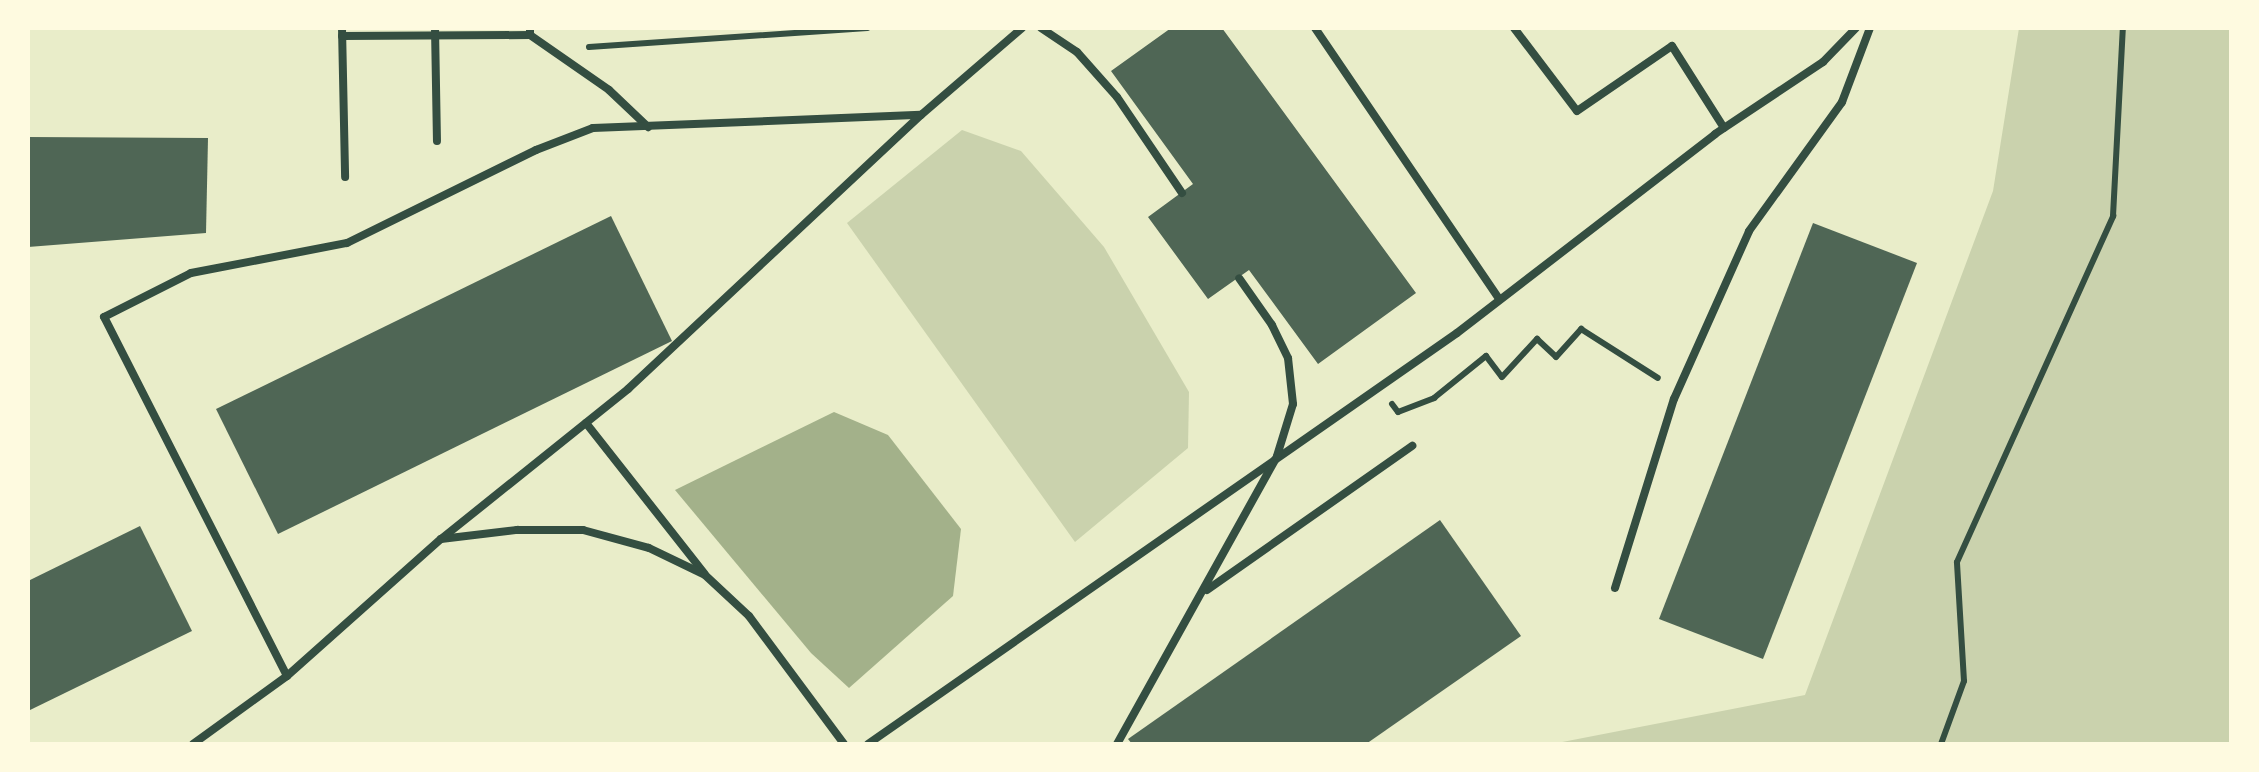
<!DOCTYPE html>
<html>
<head>
<meta charset="utf-8">
<style>
	body { margin:0 }
	#map { position:relative; width:2259px; height:772px; overflow:hidden; background:#e9edc9; font-family:Inter,sans-serif }
	div>[style] { position:absolute }
	[style*='--x'] { left:calc(var(--x)*1px); top:calc(var(--y)*1px); width:calc(var(--w)*1px); rotate:calc(var(--a)*1deg) }
	.green>* { inset:0; background:#cad2ad }
	.water>* { inset:0; background:#a3b18a }
	.building>* { inset:0; background:#4f6655 }
	.path>* { height:6px; margin:-3px; padding:0 3px; transform-origin:3px; border-radius:3px; background:#344e41 }
	.service>* { height:8px; margin:-4px; padding:0 4px; transform-origin:4px; border-radius:4px; background:#344e41 }
	span { translate:-50% -50%; white-space:nowrap; text-align:center; line-height:1.15; -webkit-text-stroke:9px #fefae0; paint-order:stroke }
	.frame { position:absolute; inset:0; border:30px solid #fefae0; pointer-events:none }
</style>
</head>
<body>
<div id="map">
	<div class="green">
		<div style="clip-path:polygon(2019px 28px,2231px 28px,2231px 744px,1552px 744px,1805px 695px,1993px 191px)"></div>
		<div style="clip-path:polygon(962px 130px,1021px 151px,1104px 247px,1189px 392px,1188px 448px,1075px 542px,847px 223px)"></div>
	</div>
	<div class="water">
		<div style="clip-path:polygon(834px 412px,888px 435px,961px 529px,953px 596px,849px 688px,811px 653px,675px 490px)"></div>
	</div>
	<div class="building">
		<div style="clip-path:polygon(1171px 28px,1222px 28px,1416px 293px,1318px 364px,1249px 270px,1208px 299px,1148px 217px,1193px 184px,1111px 71px)"></div>
		<div style="clip-path:polygon(28px 137px,208px 138px,206px 233px,28px 247px)"></div>
		<div style="clip-path:polygon(611px 216px,672px 341px,278px 534px,216px 409px)"></div>
		<div style="clip-path:polygon(1813px 223px,1917px 263px,1763px 659px,1659px 619px)"></div>
		<div style="clip-path:polygon(1440px 520px,1521px 636px,1366px 744px,1132px 744px,1128px 739px)"></div>
		<div style="clip-path:polygon(140px 526px,192px 631px,28px 711px,28px 581px)"></div>
	</div>
	<div class="path">
		<div style="--x:589;--y:47;--w:279;--a:-3.9"></div>
		<div style="--x:1392;--y:404;--w:10;--a:53"></div>
		<div style="--x:1398;--y:412;--w:39;--a:-21"></div>
		<div style="--x:1434;--y:398;--w:67;--a:-38.9"></div>
		<div style="--x:1486;--y:356;--w:26;--a:53"></div>
		<div style="--x:1502;--y:377;--w:52;--a:-47.4"></div>
		<div style="--x:1537;--y:339;--w:26;--a:43"></div>
		<div style="--x:1556;--y:357;--w:38;--a:-48"></div>
		<div style="--x:1581;--y:329;--w:91;--a:32.5"></div>
		<div style="--x:1941;--y:744;--w:67;--a:-69.9"></div>
		<div style="--x:1964;--y:681;--w:119;--a:-93.4"></div>
		<div style="--x:1957;--y:562;--w:380;--a:-65.7"></div>
		<div style="--x:2113;--y:216;--w:188;--a:-87"></div>
	</div>
	<div class="service">
		<div style="--x:342;--y:28;--w:149;--a:88.8"></div>
		<div style="--x:435;--y:28;--w:113;--a:89"></div>
		<div style="--x:530;--y:28;--w:7;--a:90"></div>
		<div style="--x:530;--y:35;--w:96;--a:34.8"></div>
		<div style="--x:609;--y:90;--w:54;--a:43.5"></div>
		<div style="--x:1041;--y:28;--w:43;--a:33.7"></div>
		<div style="--x:1077;--y:52;--w:60;--a:48.4"></div>
		<div style="--x:1117;--y:97;--w:116;--a:55.9"></div>
		<div style="--x:1315;--y:28;--w:328;--a:55.8"></div>
		<div style="--x:1514;--y:28;--w:104;--a:52.8"></div>
		<div style="--x:1577;--y:111;--w:115;--a:-34.4"></div>
		<div style="--x:1672;--y:46;--w:97;--a:57.6"></div>
		<div style="--x:342;--y:36;--w:188;--a:-0.3"></div>
		<div style="--x:586;--y:423;--w:191;--a:51.8"></div>
		<div style="--x:441;--y:539;--w:77;--a:-6.8"></div>
		<div style="--x:517;--y:530;--w:66;--a:0"></div>
		<div style="--x:583;--y:530;--w:68;--a:15.3"></div>
		<div style="--x:649;--y:548;--w:62;--a:25.7"></div>
		<div style="--x:705;--y:575;--w:60;--a:43"></div>
		<div style="--x:749;--y:616;--w:159;--a:53.4"></div>
		<div style="--x:1615;--y:588;--w:198;--a:-72.7"></div>
		<div style="--x:1674;--y:399;--w:184;--a:-65.9"></div>
		<div style="--x:1749;--y:231;--w:159;--a:-54.2"></div>
		<div style="--x:1842;--y:102;--w:79;--a:-69.3"></div>
		<div style="--x:1207;--y:590;--w:251;--a:-35.1"></div>
		<div style="--x:287;--y:676;--w:403;--a:-117"></div>
		<div style="--x:104;--y:317;--w:97;--a:-26.8"></div>
		<div style="--x:191;--y:273;--w:159;--a:-10.9"></div>
		<div style="--x:347;--y:243;--w:211;--a:-26.2"></div>
		<div style="--x:536;--y:150;--w:61;--a:-21.1"></div>
		<div style="--x:593;--y:128;--w:328;--a:-2.3"></div>
		<div style="--x:921;--y:115;--w:133;--a:-40.7"></div>
		<div style="--x:193;--y:744;--w:116;--a:-35.9"></div>
		<div style="--x:287;--y:676;--w:206;--a:-41.7"></div>
		<div style="--x:441;--y:539;--w:240;--a:-38.7"></div>
		<div style="--x:628;--y:389;--w:401;--a:-43.1"></div>
		<div style="--x:868;--y:744;--w:718;--a:-34.91"></div>
		<div style="--x:1457;--y:333;--w:326;--a:-37.6"></div>
		<div style="--x:1715;--y:134;--w:130;--a:-33.7"></div>
		<div style="--x:1823;--y:62;--w:47;--a:-45.9"></div>
		<div style="--x:1117;--y:744;--w:329;--a:-60.9"></div>
		<div style="--x:1277;--y:456;--w:54;--a:-72.9"></div>
		<div style="--x:1293;--y:404;--w:46;--a:-96.2"></div>
		<div style="--x:1288;--y:358;--w:37;--a:-116"></div>
		<div style="--x:1272;--y:325;--w:57;--a:-125.1"></div>
	</div>
	<div class="frame"></div>
</div>
</body>
</html>
